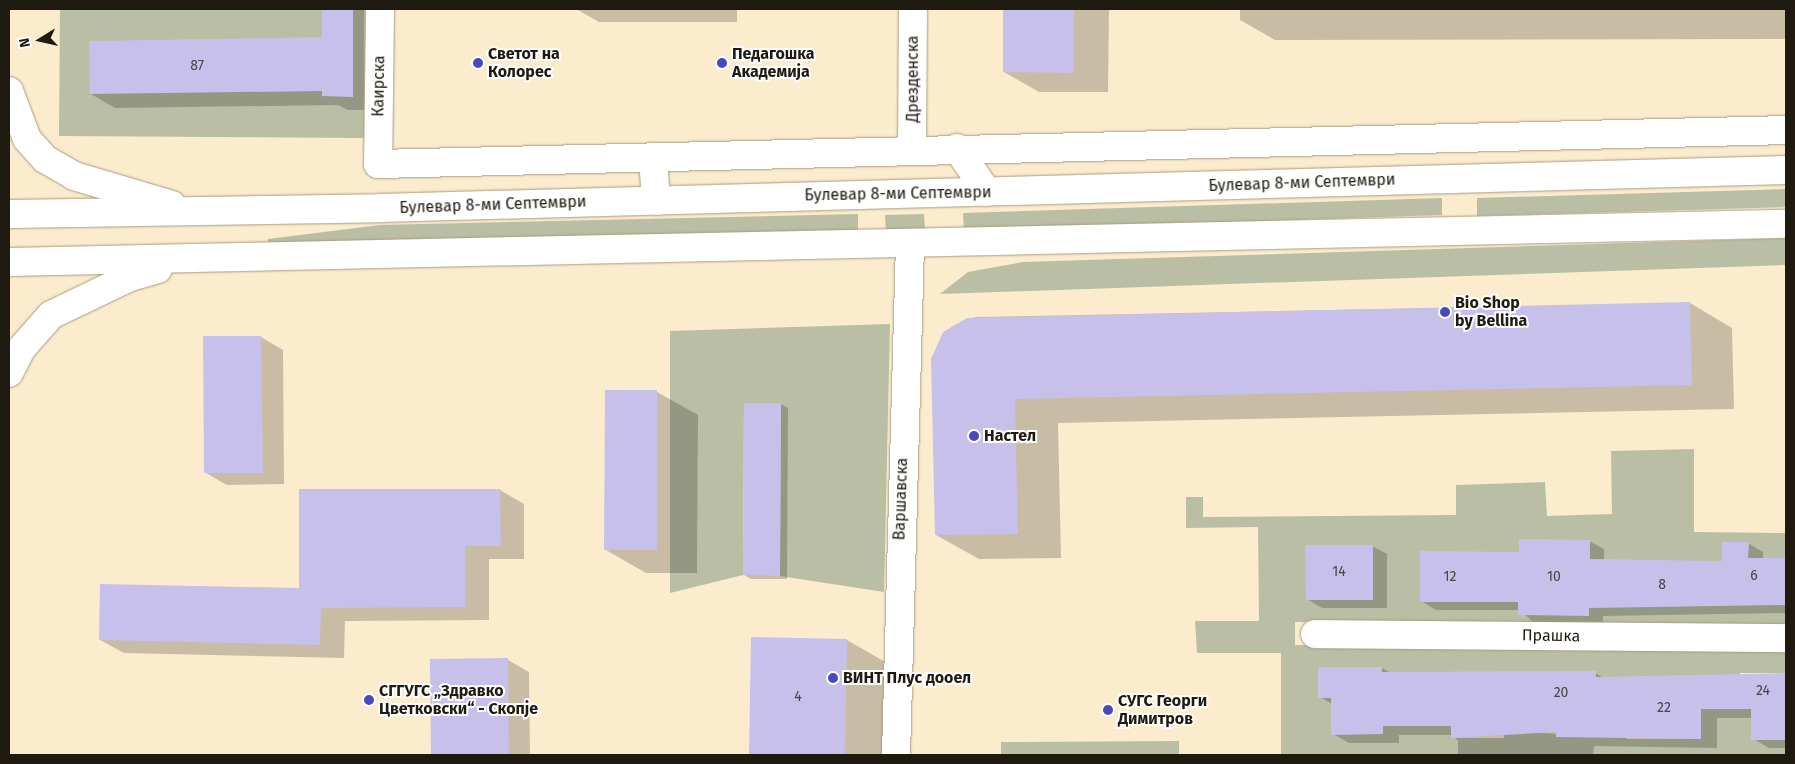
<!DOCTYPE html>
<html>
<head>
<meta charset="utf-8">
<style>
	body { margin:0 }
	#map { position:relative; width:1795px; height:764px; overflow:hidden; background:#fbecce; font-family:"Fira Sans",sans-serif }
	div>[style] { position:absolute }
	[style*='--x'] { left:calc(var(--x)*1px); top:calc(var(--y)*1px); width:calc(var(--w)*1px); rotate:calc(var(--a)*1deg) }
	.green>* { inset:0; background:#b9bea4 }
	.shadow>* { inset:0; background:#0003 }
	.building>* { inset:0; background:#c6c0ea }
	.roads { filter:drop-shadow(0 0 1px #aa9c80) drop-shadow(0 0 1px #aa9c80) }
	.minor>* { height:28px; margin:-14px; padding:0 14px; transform-origin:14px; border-radius:14px; background:#fff }
	.tertiary>* { height:28px; margin:-14px; padding:0 14px; transform-origin:14px; border-radius:14px; background:#fff }
	.dots>* { width:14px; height:14px; translate:-50% -50%; box-sizing:border-box; border:2px solid #fff; border-radius:50% }
	span { translate:-50% -50%; white-space:nowrap; text-align:center; line-height:1.15; -webkit-text-stroke:4px #fff; paint-order:stroke }
	.number-label { font-size:14px; color:#494446 }
	.number-label span { -webkit-text-stroke-width:0 }
	.poi-label { font-size:16px; color:#1f1a0f; font-weight:700 }
	.left { translate:0 -50%; text-align:left }
	.street-label { font-size:16px; color:#1f1a0f }
	.frame { position:absolute; inset:0; border:10px solid #1f1a0f; pointer-events:none }
	.north { position:absolute; left:15px; top:15px; width:50px; height:50px; -webkit-text-stroke:4px #fff; paint-order:stroke; rotate:260deg; font-size:14px; font-weight:700; line-height:20px; text-align:center; color:#1f1a0f }
	.north::after { content:''; display:block; margin:auto; width:18px; height:22px; background:#1f1a0f; clip-path:polygon(50% 0,100% 100%,50% 72%,0 100%) }
</style>
</head>
<body>
<div id="map">
	<div class="green">
		<div style="clip-path:polygon(60px 9px,364px 9px,364px 138px,59px 136px)"></div>
		<div style="clip-path:polygon(1786px 189px,1786px 207px,1477px 216px,1477px 198px)"></div>
		<div style="clip-path:polygon(1442px 198px,1442px 215px,964px 231px,963px 213px)"></div>
		<div style="clip-path:polygon(858px 214px,858px 232px,268px 243px,268px 239px,380px 225px)"></div>
		<div style="clip-path:polygon(924px 214px,925px 232px,886px 233px,885px 215px)"></div>
		<div style="clip-path:polygon(1786px 238px,1786px 265px,940px 294px,968px 272px,1023px 262px)"></div>
		<div style="clip-path:polygon(890px 324px,884px 592px,780px 576px,781px 403px,744px 403px,743px 575px,670px 593px,670px 331px)"></div>
		<div style="clip-path:polygon(evenodd,1694px 449px,1694px 532px,1786px 533px,1786px 627px,1295px 622px,1295px 645px,1786px 652px,1786px 673px,1740px 673px,1740px 708px,1751px 709px,1751px 740px,1786px 740px,1786px 755px,1281px 755px,1281px 653px,1197px 653px,1195px 621px,1259px 621px,1258px 527px,1186px 528px,1186px 497px,1203px 497px,1203px 517px,1456px 515px,1456px 485px,1545px 482px,1547px 516px,1612px 514px,1611px 451px,1694px 449px,1318px 667px,1382px 667px,1383px 734px,1332px 734px,1331px 698px,1318px 698px,1318px 667px,1694px 449px,1701px 676px,1701px 739px,1627px 739px,1626px 677px,1701px 676px,1694px 449px,1504px 713px,1504px 738px,1451px 738px,1451px 726px,1504px 713px,1694px 449px,1596px 714px,1605px 737px,1526px 732px,1596px 714px)"></div>
		<div style="clip-path:polygon(1179px 741px,1179px 755px,1001px 755px,1001px 742px)"></div>
	</div>
	<div class="shadow">
		<div style="clip-path:polygon(323px 9px,377px 9px,377px 110px,348px 110px,338px 105px,115px 108px,91px 94px,323px 39px)"></div>
		<div style="clip-path:polygon(576px 9px,737px 9px,737px 22px,599px 22px)"></div>
		<div style="clip-path:polygon(1004px 9px,1109px 9px,1108px 92px,1039px 92px,1004px 72px)"></div>
		<div style="clip-path:polygon(1240px 9px,1786px 9px,1786px 39px,1275px 40px,1240px 20px)"></div>
		<div style="clip-path:polygon(1690px 303px,1732px 328px,1734px 409px,1058px 423px,1061px 558px,979px 559px,936px 535px,932px 359px,951px 327px,976px 317px)"></div>
		<div style="clip-path:polygon(261px 337px,283px 350px,284px 484px,227px 485px,206px 473px,204px 338px)"></div>
		<div style="clip-path:polygon(606px 391px,657px 392px,698px 415px,697px 573px,646px 573px,606px 550px)"></div>
		<div style="clip-path:polygon(781px 404px,788px 408px,787px 579px,751px 579px,744px 575px)"></div>
		<div style="clip-path:polygon(500px 490px,524px 504px,524px 559px,489px 559px,489px 620px,345px 621px,344px 658px,124px 653px,100px 640px,300px 590px,300px 491px)"></div>
		<div style="clip-path:polygon(1589px 541px,1604px 549px,1604px 560px,1723px 562px,1748px 543px,1763px 552px,1763px 559px,1786px 559px,1786px 613px,1603px 616px,1603px 624px,1534px 623px,1520px 610px,1436px 610px,1421px 601px,1520px 553px)"></div>
		<div style="clip-path:polygon(1372px 546px,1387px 554px,1387px 608px,1322px 608px,1307px 599px)"></div>
		<div style="clip-path:polygon(752px 638px,847px 640px,887px 663px,886px 755px,750px 755px)"></div>
		<div style="clip-path:polygon(431px 660px,508px 660px,529px 672px,530px 755px,432px 755px)"></div>
		<div style="clip-path:polygon(1382px 668px,1391px 673px,1595px 673px,1604px 678px,1786px 674px,1786px 748px,1769px 748px,1752px 738px,1752px 718px,1717px 718px,1717px 748px,1594px 746px,1593px 755px,1458px 755px,1458px 741px,1453px 735px,1399px 735px,1399px 743px,1349px 743px,1333px 734px,1332px 704px,1320px 697px)"></div>
	</div>
	<div class="building">
		<div style="clip-path:polygon(322px 9px,353px 9px,353px 97px,322px 96px,322px 91px,90px 94px,89px 41px,322px 37px)"></div>
		<div style="clip-path:polygon(1003px 9px,1074px 9px,1074px 73px,1003px 72px)"></div>
		<div style="clip-path:polygon(1690px 302px,1692px 385px,1015px 399px,1018px 534px,935px 535px,931px 359px,943px 332px,967px 318px)"></div>
		<div style="clip-path:polygon(203px 336px,261px 336px,263px 473px,204px 473px)"></div>
		<div style="clip-path:polygon(605px 390px,657px 390px,657px 550px,604px 550px)"></div>
		<div style="clip-path:polygon(744px 403px,781px 403px,780px 576px,743px 575px)"></div>
		<div style="clip-path:polygon(299px 489px,500px 489px,501px 546px,465px 546px,465px 607px,321px 608px,320px 645px,99px 640px,100px 584px,299px 588px)"></div>
		<div style="clip-path:polygon(1519px 539px,1590px 540px,1590px 559px,1722px 561px,1722px 542px,1749px 542px,1748px 558px,1786px 558px,1786px 605px,1589px 608px,1589px 616px,1518px 615px,1518px 602px,1420px 602px,1420px 551px,1519px 552px)"></div>
		<div style="clip-path:polygon(1305px 545px,1373px 545px,1373px 600px,1306px 600px)"></div>
		<div style="clip-path:polygon(751px 637px,847px 639px,845px 755px,749px 755px)"></div>
		<div style="clip-path:polygon(508px 658px,509px 755px,431px 755px,430px 659px)"></div>
		<div style="clip-path:polygon(1318px 667px,1382px 667px,1382px 672px,1596px 671px,1596px 677px,1786px 673px,1786px 740px,1751px 740px,1751px 709px,1701px 709px,1701px 739px,1556px 737px,1556px 732px,1451px 738px,1451px 726px,1383px 726px,1383px 734px,1331px 735px,1331px 698px,1318px 698px)"></div>
	</div>
	<div class="roads">
		<div class="minor">
			<div style="--x:380;--y:9;--w:155;--a:90.7"></div>
			<div style="--x:378;--y:164;--w:1408;--a:-1.38"></div>
			<div style="--x:957;--y:148;--w:53;--a:55.7"></div>
			<div style="--x:912;--y:149;--w:140;--a:-89.6"></div>
			<div style="--x:653;--y:157;--w:44;--a:86.1"></div>
			<div style="--x:1315;--y:634;--w:471;--a:0.5"></div>
		</div>
		<div class="tertiary">
			<div style="--x:9;--y:91;--w:51;--a:69.4"></div>
			<div style="--x:27;--y:139;--w:27;--a:48"></div>
			<div style="--x:45;--y:159;--w:34;--a:30"></div>
			<div style="--x:74;--y:176;--w:102;--a:16.5"></div>
			<div style="--x:9;--y:214;--w:372;--a:-0.9"></div>
			<div style="--x:381;--y:208;--w:1406;--a:-1.55"></div>
			<div style="--x:9;--y:262;--w:1777;--a:-1.23"></div>
			<div style="--x:9;--y:373;--w:27;--a:-63"></div>
			<div style="--x:21;--y:349;--w:45;--a:-48.6"></div>
			<div style="--x:51;--y:315;--w:88;--a:-25.7"></div>
			<div style="--x:130;--y:277;--w:29;--a:-16"></div>
			<div style="--x:896;--y:755;--w:511;--a:-88.43"></div>
		</div>
	</div>
	<div class="dots">
		<div style="left:478px;top:63px;background:#4949bf"></div>
		<div style="left:722px;top:63px;background:#4949bf"></div>
		<div style="left:1445px;top:312px;background:#4949bf"></div>
		<div style="left:974px;top:436px;background:#4949bf"></div>
		<div style="left:833px;top:678px;background:#4949bf"></div>
		<div style="left:369px;top:700px;background:#4949bf"></div>
		<div style="left:1108px;top:710px;background:#4949bf"></div>
	</div>
	<div class="number-label">
		<span style="left:197px;top:66px">87</span>
		<span style="left:1339px;top:572px">14</span>
		<span style="left:1754px;top:576px">6</span>
		<span style="left:1450px;top:577px">12</span>
		<span style="left:1554px;top:577px">10</span>
		<span style="left:1662px;top:585px">8</span>
		<span style="left:1763px;top:691px">24</span>
		<span style="left:1561px;top:693px">20</span>
		<span style="left:798px;top:697px">4</span>
		<span style="left:1664px;top:708px">22</span>
	</div>
	<div class="poi-label">
		<span class="left" style="left:488px;top:63px">Светот на<br>Колорес</span>
		<span class="left" style="left:732px;top:63px">Педагошка<br>Академија</span>
		<span class="left" style="left:1455px;top:312px">Bio Shop<br>by Bellina</span>
		<span class="left" style="left:984px;top:436px">Настел</span>
		<span class="left" style="left:843px;top:678px">ВИНТ Плус дооел</span>
		<span class="left" style="left:379px;top:700px">СГГУГС „Здравко<br>Цветковски“ - Скопје</span>
		<span class="left" style="left:1118px;top:710px">СУГС Георги<br>Димитров</span>
	</div>
	<div class="street-label">
		<span style="left:913px;top:79px;rotate:-90deg">Дрезденска</span>
		<span style="left:379px;top:86px;rotate:-89deg">Каирска</span>
		<span style="left:1302px;top:183px;rotate:-2deg">Булевар 8-ми Септември</span>
		<span style="left:898px;top:194px;rotate:-1deg">Булевар 8-ми Септември</span>
		<span style="left:493px;top:205px;rotate:-2deg">Булевар 8-ми Септември</span>
		<span style="left:901px;top:499px;rotate:-88deg">Варшавска</span>
		<span style="left:1551px;top:636px;rotate:1deg">Прашка</span>
	</div>
	<div class="frame"></div>
	<div class="north">N</div>
</div>
</body>
</html>
